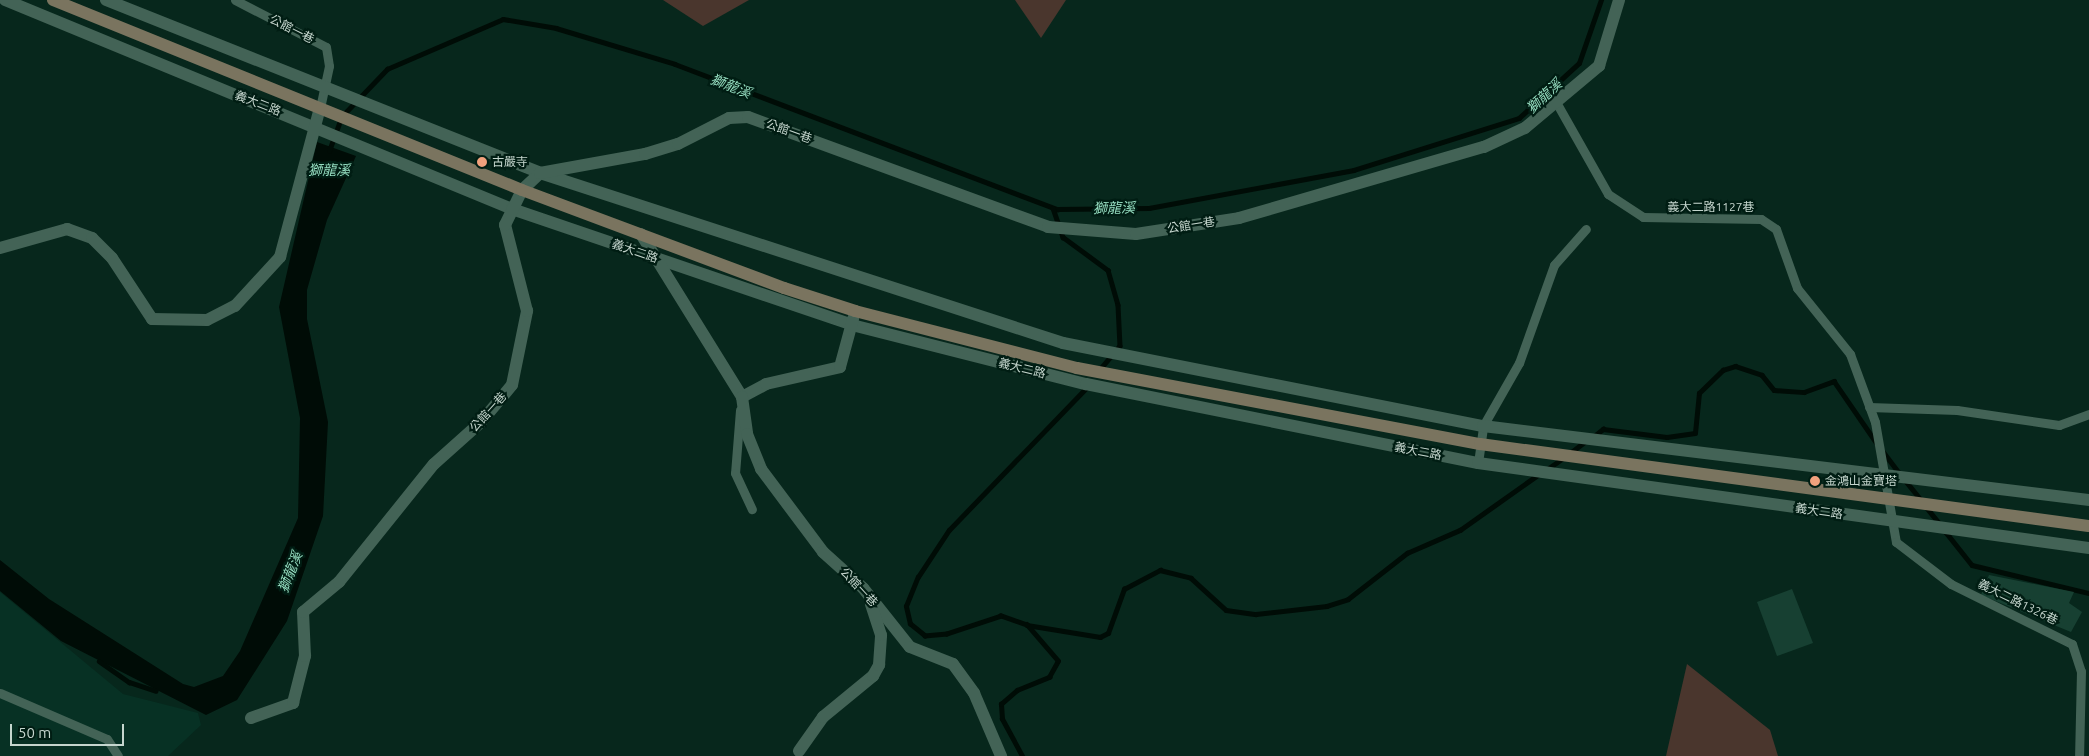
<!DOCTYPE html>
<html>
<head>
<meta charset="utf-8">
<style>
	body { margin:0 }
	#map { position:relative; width:2089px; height:756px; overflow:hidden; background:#07271c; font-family:Ubuntu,"Noto Sans TC",sans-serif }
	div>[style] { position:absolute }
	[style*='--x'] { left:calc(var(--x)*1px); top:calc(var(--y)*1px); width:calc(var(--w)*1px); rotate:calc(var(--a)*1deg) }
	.built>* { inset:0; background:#073124 }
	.green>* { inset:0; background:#4a362d }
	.water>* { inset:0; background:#000c06 }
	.stream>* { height:4.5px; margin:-2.25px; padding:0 2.25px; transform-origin:2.25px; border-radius:2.25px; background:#000c06 }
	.building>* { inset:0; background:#174032 }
	.lane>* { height:9px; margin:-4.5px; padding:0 4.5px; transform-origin:4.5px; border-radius:4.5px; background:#436356 }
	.street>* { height:12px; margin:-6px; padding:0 6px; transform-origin:6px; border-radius:6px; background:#436356 }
	.secondary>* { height:12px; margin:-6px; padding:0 6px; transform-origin:6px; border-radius:6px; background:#7a745f }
	.dots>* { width:14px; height:14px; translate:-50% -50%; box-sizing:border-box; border:2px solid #001d13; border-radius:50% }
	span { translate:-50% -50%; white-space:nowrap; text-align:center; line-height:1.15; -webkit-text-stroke:4.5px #001d13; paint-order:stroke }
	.street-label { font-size:12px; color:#c5d6ce }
	.poi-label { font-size:12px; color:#c5d6ce }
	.left { translate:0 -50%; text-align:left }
	.water-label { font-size:14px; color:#95ddc0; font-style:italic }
	.scale { position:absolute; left:10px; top:724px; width:114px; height:22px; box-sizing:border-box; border:2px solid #c5d6ce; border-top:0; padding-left:6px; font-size:15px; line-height:18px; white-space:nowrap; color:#c5d6ce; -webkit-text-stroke:4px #001d13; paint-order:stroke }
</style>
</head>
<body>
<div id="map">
	<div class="built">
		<div style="clip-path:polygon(0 592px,123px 694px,198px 713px,201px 725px,168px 756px,0 756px)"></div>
	</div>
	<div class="green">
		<div style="clip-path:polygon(663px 0,749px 0,703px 26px)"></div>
		<div style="clip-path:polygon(1015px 0,1066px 0,1041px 38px)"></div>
		<div style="clip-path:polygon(1687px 664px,1770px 730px,1778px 756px,1666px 756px)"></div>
	</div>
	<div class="water">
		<div style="clip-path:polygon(317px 142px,356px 156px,327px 220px,307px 290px,307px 319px,328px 422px,323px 516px,287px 621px,237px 700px,206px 715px,61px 641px,0 591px,0 560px,49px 599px,183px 684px,194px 687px,223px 676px,240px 651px,298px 518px,300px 418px,279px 307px)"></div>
	</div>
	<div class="stream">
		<div style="--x:329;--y:151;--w:37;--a:-70"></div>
		<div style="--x:342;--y:116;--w:65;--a:-46.2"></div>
		<div style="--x:387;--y:69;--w:126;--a:-23.3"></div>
		<div style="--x:503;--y:19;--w:54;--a:9.6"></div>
		<div style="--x:556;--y:28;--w:124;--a:16.8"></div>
		<div style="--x:675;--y:64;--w:409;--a:20.8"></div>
		<div style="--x:1057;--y:209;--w:92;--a:-0.6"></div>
		<div style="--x:1149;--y:208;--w:208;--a:-10.5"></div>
		<div style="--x:1354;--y:170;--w:173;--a:-17.5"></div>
		<div style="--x:1519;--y:118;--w:81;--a:-42.5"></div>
		<div style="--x:1579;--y:63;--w:67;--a:-70.8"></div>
		<div style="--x:1053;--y:208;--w:31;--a:71"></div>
		<div style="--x:1063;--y:237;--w:56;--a:36.3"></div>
		<div style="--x:1108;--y:270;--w:36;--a:74"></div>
		<div style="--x:1118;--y:305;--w:41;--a:87.2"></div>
		<div style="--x:1120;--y:346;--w:31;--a:130"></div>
		<div style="--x:1593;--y:437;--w:13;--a:-39"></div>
		<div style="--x:1603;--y:429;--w:64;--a:7.1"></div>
		<div style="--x:1667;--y:437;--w:28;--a:-8"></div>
		<div style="--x:1695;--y:433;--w:40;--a:-84.3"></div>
		<div style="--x:1699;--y:393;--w:33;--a:-44"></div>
		<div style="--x:1723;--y:370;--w:13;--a:-18"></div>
		<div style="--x:1735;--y:366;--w:28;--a:18"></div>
		<div style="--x:1762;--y:375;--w:19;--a:51"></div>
		<div style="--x:1774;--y:390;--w:30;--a:4"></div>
		<div style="--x:1804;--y:392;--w:32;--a:-20"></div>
		<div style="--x:1834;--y:381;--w:74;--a:55.5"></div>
		<div style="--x:1882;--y:450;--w:30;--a:53"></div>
		<div style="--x:1570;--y:453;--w:20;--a:-37"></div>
		<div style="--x:1546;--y:470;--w:19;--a:-35"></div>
		<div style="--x:1905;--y:480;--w:27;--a:51"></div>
		<div style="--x:1927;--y:508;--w:22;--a:51"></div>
		<div style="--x:1945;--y:531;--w:43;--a:51.5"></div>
		<div style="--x:1972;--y:565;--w:120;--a:13.5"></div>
		<div style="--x:1027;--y:625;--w:74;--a:9.3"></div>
		<div style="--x:1100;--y:637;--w:9;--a:-27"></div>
		<div style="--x:1108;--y:633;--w:47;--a:-70"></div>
		<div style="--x:1124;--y:589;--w:41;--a:-27.8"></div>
		<div style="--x:1160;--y:570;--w:32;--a:14"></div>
		<div style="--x:1191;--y:578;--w:47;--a:42.4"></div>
		<div style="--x:1226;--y:610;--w:30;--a:8"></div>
		<div style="--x:1256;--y:614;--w:71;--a:-6.4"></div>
		<div style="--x:1327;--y:606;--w:22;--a:-18"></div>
		<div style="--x:1348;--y:599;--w:75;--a:-37.9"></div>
		<div style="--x:1407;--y:553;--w:58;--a:-23.5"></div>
		<div style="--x:1460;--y:530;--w:97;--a:-35.3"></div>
		<div style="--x:99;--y:661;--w:37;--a:35"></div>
		<div style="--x:129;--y:682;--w:28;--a:18"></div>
		<div style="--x:1022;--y:756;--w:42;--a:-118.4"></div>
		<div style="--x:1002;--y:719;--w:15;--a:-94"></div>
		<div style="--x:1001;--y:704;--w:21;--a:-41"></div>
		<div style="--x:1017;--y:690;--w:35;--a:-22"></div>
		<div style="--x:1049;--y:677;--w:18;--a:-61"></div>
		<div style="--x:1058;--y:661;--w:48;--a:-130.7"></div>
		<div style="--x:1027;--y:625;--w:28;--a:-161"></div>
		<div style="--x:1001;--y:616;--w:57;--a:161.6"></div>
		<div style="--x:947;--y:634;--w:22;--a:175"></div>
		<div style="--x:925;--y:636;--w:19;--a:-141"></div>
		<div style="--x:910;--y:624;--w:18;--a:-103"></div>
		<div style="--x:906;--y:606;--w:31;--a:-68"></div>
		<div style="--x:918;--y:577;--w:56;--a:-56.6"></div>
		<div style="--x:949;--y:530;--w:200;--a:-46"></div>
	</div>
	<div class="building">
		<div style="clip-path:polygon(1989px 575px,2074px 592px,2069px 603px,2082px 612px,2071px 632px,1981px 595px)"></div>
		<div style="clip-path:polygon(1792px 589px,1813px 643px,1777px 656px,1757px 602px)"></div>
	</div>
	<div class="lane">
		<div style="--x:235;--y:0;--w:102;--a:27.3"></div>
		<div style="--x:326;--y:47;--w:19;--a:81"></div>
		<div style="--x:329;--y:66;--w:43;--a:102.1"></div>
		<div style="--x:1556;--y:102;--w:106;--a:60.5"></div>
		<div style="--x:1608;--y:194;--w:42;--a:33.3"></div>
		<div style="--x:1643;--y:217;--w:118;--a:1"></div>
		<div style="--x:1761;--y:219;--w:18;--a:34"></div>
		<div style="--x:1776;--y:229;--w:63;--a:70.4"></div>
		<div style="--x:1797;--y:288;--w:85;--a:51.2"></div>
		<div style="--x:1850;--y:354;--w:72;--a:69.8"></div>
		<div style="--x:1875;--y:422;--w:122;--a:80.1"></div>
		<div style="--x:1896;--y:542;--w:69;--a:37.4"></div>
		<div style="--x:1951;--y:584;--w:135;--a:26.4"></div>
		<div style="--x:2072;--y:644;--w:28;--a:72"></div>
		<div style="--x:2081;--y:671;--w:85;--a:91.3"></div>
		<div style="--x:1869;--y:407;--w:88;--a:2"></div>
		<div style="--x:1957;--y:410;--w:103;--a:8.4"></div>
		<div style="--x:2059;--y:425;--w:32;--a:-20"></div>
		<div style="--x:740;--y:410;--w:63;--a:94.5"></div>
		<div style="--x:735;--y:473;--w:40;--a:65"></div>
		<div style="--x:1478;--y:463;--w:37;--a:-82"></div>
		<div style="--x:1483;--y:426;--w:73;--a:-60.3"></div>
		<div style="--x:1519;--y:363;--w:104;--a:-70.3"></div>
		<div style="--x:1554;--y:265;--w:48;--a:-48.4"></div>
		<div style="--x:0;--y:693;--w:116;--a:23.3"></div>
		<div style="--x:107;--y:739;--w:20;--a:57"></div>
	</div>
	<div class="street">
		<div style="--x:5;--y:0;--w:548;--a:22.4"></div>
		<div style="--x:512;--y:209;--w:359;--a:18.8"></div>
		<div style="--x:852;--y:325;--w:241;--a:14.2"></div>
		<div style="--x:1086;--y:384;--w:400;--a:11.4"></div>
		<div style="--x:1478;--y:463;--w:617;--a:7.92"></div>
		<div style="--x:106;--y:0;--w:467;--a:21.7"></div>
		<div style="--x:540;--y:173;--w:550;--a:18.01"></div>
		<div style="--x:1063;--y:343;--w:428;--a:11.2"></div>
		<div style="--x:1483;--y:426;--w:611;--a:6.96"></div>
		<div style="--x:641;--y:234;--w:192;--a:58.2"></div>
		<div style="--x:742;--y:397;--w:27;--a:-28"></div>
		<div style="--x:766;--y:384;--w:76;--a:-12.9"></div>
		<div style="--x:840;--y:367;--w:50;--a:-74.8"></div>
		<div style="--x:0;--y:248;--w:70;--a:-15.8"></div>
		<div style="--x:67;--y:229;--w:27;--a:20"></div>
		<div style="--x:92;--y:238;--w:28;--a:45"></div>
		<div style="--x:112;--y:258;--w:73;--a:56.7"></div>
		<div style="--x:152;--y:319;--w:55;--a:1"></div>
		<div style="--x:207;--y:320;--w:31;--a:-27"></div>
		<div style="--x:235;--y:306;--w:67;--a:-47.4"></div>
		<div style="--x:280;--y:257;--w:154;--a:-75"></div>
		<div style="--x:742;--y:397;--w:37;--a:82"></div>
		<div style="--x:747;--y:434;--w:38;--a:68"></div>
		<div style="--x:761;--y:469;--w:104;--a:53.2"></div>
		<div style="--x:823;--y:552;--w:54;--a:42"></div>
		<div style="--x:863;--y:588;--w:75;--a:51.5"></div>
		<div style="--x:910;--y:647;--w:46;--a:21.6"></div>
		<div style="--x:953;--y:664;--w:36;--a:54"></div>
		<div style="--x:974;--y:693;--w:69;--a:66.8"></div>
		<div style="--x:251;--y:718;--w:45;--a:-19.7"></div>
		<div style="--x:293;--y:703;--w:49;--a:-75.7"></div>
		<div style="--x:305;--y:656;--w:44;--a:-92.6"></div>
		<div style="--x:303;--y:612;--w:47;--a:-39.8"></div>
		<div style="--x:339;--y:582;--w:151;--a:-51.2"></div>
		<div style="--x:434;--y:464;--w:63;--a:-41.8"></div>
		<div style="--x:481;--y:422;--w:48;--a:-50"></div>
		<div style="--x:512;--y:385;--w:76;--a:-78.5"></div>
		<div style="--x:527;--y:311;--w:89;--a:-104.3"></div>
		<div style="--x:505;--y:225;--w:39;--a:-64"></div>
		<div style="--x:522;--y:190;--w:25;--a:-43"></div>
		<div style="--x:540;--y:173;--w:107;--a:-10.3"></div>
		<div style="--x:645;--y:154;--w:34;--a:-17"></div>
		<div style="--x:678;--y:144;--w:57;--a:-27"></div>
		<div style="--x:729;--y:118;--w:19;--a:-3"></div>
		<div style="--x:748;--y:117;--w:320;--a:20.1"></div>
		<div style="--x:1048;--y:227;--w:88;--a:4.5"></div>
		<div style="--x:1136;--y:234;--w:104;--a:-8.8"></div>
		<div style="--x:1239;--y:218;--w:255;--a:-16.2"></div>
		<div style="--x:1484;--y:147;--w:45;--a:-24.9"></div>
		<div style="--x:1525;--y:128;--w:97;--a:-40"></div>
		<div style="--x:1599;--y:66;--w:69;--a:-73.1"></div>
		<div style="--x:799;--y:751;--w:42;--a:-54.8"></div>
		<div style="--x:823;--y:717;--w:65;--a:-39.4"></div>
		<div style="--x:873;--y:676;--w:13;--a:-61"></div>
		<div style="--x:879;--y:665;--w:30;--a:-86"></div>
		<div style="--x:881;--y:635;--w:33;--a:-108"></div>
	</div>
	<div class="secondary">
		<div style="--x:53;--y:0;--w:506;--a:22.05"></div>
		<div style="--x:522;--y:190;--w:280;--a:20.5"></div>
		<div style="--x:784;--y:288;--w:75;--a:17.9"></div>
		<div style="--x:855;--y:311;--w:229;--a:14.4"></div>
		<div style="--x:1077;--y:368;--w:410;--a:10.7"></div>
		<div style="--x:1480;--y:444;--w:614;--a:7.67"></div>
	</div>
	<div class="dots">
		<div style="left:482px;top:162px;background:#f1a17d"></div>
		<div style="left:1815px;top:481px;background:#f1a17d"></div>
	</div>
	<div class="street-label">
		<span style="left:292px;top:29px;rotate:27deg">公館一巷</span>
		<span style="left:258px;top:103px;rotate:21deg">義大二路</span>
		<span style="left:789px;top:131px;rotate:20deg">公館一巷</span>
		<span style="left:1711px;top:207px">義大二路1127巷</span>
		<span style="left:1191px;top:225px;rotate:-9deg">公館一巷</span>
		<span style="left:635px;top:251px;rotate:19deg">義大二路</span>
		<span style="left:1022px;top:368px;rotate:14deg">義大二路</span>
		<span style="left:488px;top:412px;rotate:-48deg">公館一巷</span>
		<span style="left:1418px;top:451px;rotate:11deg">義大二路</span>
		<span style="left:1819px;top:511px;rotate:8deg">義大二路</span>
		<span style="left:859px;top:587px;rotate:47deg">公館一巷</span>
		<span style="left:2018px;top:602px;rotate:26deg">義大二路1326巷</span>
	</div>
	<div class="poi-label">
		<span class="left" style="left:492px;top:162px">古嚴寺</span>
		<span class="left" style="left:1825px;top:481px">金鴻山金寶塔</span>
	</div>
	<div class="water-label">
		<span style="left:731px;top:86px;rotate:21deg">獅龍溪</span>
		<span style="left:1544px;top:96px;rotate:-43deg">獅龍溪</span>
		<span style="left:329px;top:170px">獅龍溪</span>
		<span style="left:1114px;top:208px;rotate:-1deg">獅龍溪</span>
		<span style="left:290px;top:572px;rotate:-69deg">獅龍溪</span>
	</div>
	<div class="scale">50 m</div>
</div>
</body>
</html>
